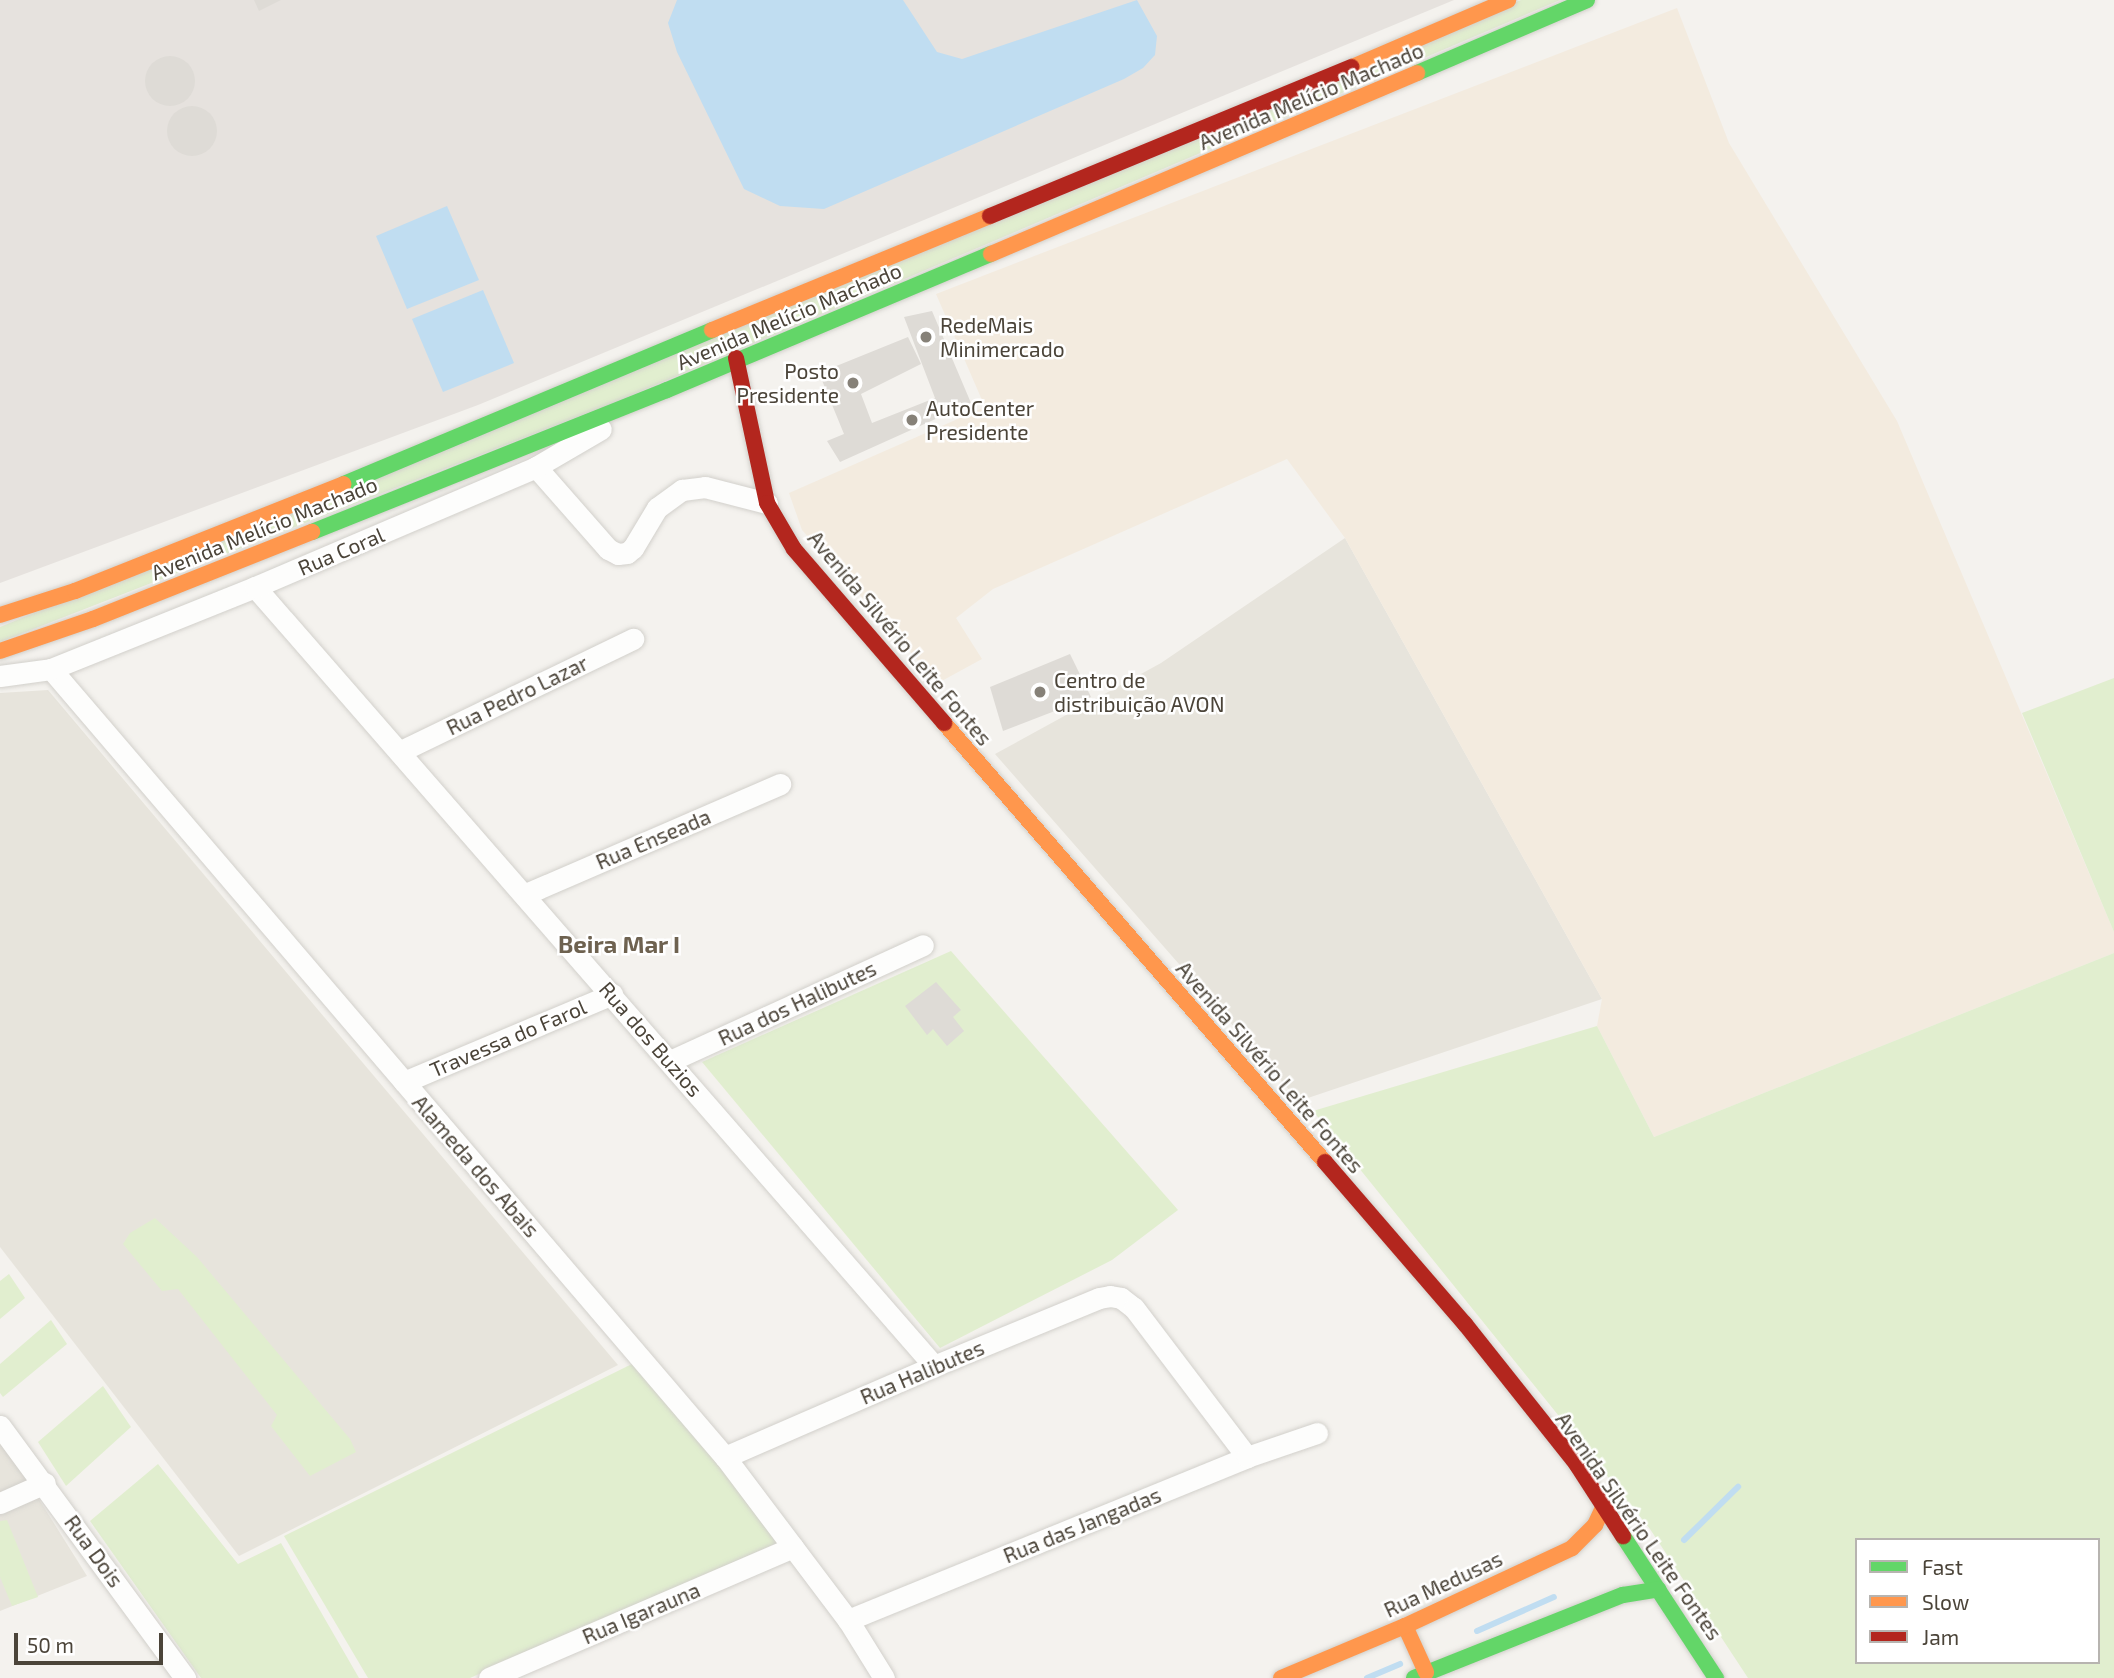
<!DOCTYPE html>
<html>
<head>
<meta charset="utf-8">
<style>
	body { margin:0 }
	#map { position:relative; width:2114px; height:1678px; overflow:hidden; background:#f4f2ee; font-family:"Exo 2",sans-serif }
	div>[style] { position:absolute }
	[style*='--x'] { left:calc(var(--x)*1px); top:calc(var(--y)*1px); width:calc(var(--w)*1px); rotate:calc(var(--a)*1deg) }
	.residential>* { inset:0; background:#e7e4dc }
	.commercial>* { inset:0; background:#f3ebdf }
	.industrial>* { inset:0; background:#e6e2de }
	.green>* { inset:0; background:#e1eecf }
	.water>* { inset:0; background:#c0ddf1 }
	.stream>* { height:6px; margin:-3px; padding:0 3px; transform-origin:3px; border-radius:3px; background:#c0ddf1 }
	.building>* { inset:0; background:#dedbd6 }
	.round { border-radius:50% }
	.roads { filter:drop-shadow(0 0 2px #d2d0cb) drop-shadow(0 0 2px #d2d0cb) }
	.street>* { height:21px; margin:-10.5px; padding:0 10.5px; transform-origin:10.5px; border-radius:10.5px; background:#fdfdfc }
	.fast>* { height:16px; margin:-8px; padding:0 8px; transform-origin:8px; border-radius:8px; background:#63d668 }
	.slow>* { height:16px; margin:-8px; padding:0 8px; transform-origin:8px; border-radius:8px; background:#ff974d }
	.jam>* { height:16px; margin:-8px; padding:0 8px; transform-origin:8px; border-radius:8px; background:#b3261e }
	.dots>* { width:19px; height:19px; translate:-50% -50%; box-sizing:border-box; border:4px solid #fff; border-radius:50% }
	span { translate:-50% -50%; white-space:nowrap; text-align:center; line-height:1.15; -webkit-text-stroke:5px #fff; paint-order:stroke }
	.street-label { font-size:21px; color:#4b4439 }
	.poi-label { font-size:21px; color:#4b4439 }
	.left { translate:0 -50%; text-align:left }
	.right { translate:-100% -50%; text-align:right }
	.quarter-label { font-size:24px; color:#6e6250; font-weight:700 }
	.legend { position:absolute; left:1855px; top:1538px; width:245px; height:126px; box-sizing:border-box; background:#fff; border:2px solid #b7b4b0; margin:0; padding:9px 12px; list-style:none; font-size:21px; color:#4b4439 }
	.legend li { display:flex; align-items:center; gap:14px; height:35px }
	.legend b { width:35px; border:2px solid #b7b4b0 }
	.scale { position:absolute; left:14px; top:1633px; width:149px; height:32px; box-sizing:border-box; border:4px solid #4b4439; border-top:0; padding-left:9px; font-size:21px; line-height:24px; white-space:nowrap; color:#4b4439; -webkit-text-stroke:5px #fff; paint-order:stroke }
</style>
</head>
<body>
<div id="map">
	<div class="residential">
		<div style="clip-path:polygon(1345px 538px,1602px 999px,1299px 1101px,995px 754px,1161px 663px)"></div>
		<div style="clip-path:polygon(48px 690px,618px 1365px,239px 1556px,0 1247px,0 693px)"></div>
		<div style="clip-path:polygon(0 1434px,38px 1479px,0 1493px)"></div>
		<div style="clip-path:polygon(35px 1493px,87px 1576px,0 1611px,0 1510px)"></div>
	</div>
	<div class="commercial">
		<div style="clip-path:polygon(1677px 8px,1729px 143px,1897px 421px,2114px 932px,2114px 953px,1654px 1137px,1597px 1026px,1602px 999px,1345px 538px,1287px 459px,993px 589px,956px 618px,982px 659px,938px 683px,802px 530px,789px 493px,985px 407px,936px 294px)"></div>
	</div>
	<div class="industrial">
		<div style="clip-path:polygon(0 0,1454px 0,478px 405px,0 583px)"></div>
	</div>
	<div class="green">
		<div style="clip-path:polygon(1521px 0,1560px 0,613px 403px,0 642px,0 627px)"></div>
		<div style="clip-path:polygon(2114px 678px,2114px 932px,2022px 713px)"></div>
		<div style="clip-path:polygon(951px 951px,1178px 1210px,1112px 1260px,940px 1348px,702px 1062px)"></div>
		<div style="clip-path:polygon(evenodd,2114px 953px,2114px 1678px,1748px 1678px,1650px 1529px,1313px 1111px,1597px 1026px,1654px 1137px,2114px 953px,1857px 1540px,2098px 1540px,2098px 1662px,1857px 1662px,1857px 1540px)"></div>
		<div style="clip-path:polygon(155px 1218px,197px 1257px,350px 1439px,356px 1452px,310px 1476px,271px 1426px,277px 1415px,178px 1289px,162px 1291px,123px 1244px,130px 1233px)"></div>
		<div style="clip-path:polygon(9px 1274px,25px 1298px,0 1319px,0 1281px)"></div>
		<div style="clip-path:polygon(51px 1320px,67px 1344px,3px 1397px,0 1393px,0 1364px)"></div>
		<div style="clip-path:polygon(636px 1362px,784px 1540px,470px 1678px,368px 1678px,284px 1536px)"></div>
		<div style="clip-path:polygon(103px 1386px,131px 1427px,66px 1486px,38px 1442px)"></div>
		<div style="clip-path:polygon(158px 1464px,238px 1564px,281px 1543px,359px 1678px,201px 1678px,90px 1521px)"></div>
		<div style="clip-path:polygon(7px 1520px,38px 1597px,12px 1606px,0 1577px,0 1521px)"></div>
	</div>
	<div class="water">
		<div style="clip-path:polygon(677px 0,903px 0,937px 52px,962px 59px,1137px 0,1157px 36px,1155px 55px,1143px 68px,1124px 79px,824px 209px,780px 206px,744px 189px,677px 52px,668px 23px)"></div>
		<div style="clip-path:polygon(447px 206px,479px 280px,407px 309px,376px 236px)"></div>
		<div style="clip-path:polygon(483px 290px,514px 363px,443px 392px,412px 319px)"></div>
	</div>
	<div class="stream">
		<div style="--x:1684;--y:1540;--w:76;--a:-44.5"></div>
		<div style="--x:1477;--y:1631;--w:84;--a:-23.8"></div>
		<div style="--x:1367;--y:1678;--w:36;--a:-23"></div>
	</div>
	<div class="building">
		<div style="clip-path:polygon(254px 0,281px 0,259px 11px)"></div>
		<div class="round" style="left:145px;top:56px;width:50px;height:50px"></div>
		<div class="round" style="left:167px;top:106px;width:50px;height:50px"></div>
		<div style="clip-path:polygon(932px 311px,971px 403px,840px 462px,827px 441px,844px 434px,819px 373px,908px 337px,921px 364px,861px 394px,872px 423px,935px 398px,904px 317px)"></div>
		<div style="clip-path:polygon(1070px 654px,1091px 697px,1003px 731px,990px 687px)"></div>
		<div style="clip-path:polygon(936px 982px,961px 1010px,953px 1017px,964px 1031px,947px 1046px,933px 1029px,927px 1035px,905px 1006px)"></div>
	</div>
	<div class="roads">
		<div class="street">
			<div style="--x:536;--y:467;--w:109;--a:48.7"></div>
			<div style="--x:608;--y:549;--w:11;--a:27"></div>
			<div style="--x:618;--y:554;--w:9;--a:-6"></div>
			<div style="--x:627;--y:553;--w:8;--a:-40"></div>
			<div style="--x:633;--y:548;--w:47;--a:-59"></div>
			<div style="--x:657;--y:508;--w:31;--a:-36"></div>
			<div style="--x:682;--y:490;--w:23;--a:-7"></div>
			<div style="--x:705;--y:487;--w:64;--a:14.5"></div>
			<div style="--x:255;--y:587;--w:1033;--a:48.92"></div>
			<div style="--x:51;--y:669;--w:1037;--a:49.46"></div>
			<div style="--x:725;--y:1457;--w:204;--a:53"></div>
			<div style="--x:848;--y:1620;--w:68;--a:58.2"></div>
			<div style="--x:0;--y:676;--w:51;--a:-7.8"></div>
			<div style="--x:51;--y:669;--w:220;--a:-21.9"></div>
			<div style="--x:255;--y:587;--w:306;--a:-23.1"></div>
			<div style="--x:536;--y:467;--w:75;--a:-30.3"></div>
			<div style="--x:401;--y:751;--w:258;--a:-25.8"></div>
			<div style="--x:526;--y:894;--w:277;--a:-23.4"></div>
			<div style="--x:670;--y:1061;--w:278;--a:-24.6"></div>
			<div style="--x:404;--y:1082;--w:226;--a:-22.9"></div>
			<div style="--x:0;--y:1426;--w:313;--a:53.7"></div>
			<div style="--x:725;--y:1457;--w:228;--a:-23.5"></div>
			<div style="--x:934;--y:1366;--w:178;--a:-22.4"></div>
			<div style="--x:1099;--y:1298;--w:11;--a:-10"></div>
			<div style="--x:1110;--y:1296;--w:11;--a:10"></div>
			<div style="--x:1121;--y:1298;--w:16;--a:38"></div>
			<div style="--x:1134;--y:1308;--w:187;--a:52.8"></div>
			<div style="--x:0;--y:1503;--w:49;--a:-24"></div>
			<div style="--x:848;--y:1620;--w:431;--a:-22.2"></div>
			<div style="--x:1247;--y:1457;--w:74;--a:-18.9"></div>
			<div style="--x:489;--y:1678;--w:331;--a:-23.3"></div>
		</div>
		<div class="fast">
			<div style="--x:1417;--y:73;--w:185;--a:-23.2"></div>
			<div style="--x:344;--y:484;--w:399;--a:-22.7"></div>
			<div style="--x:312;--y:532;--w:382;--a:-21.8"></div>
			<div style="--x:667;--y:390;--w:351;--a:-22.8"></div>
			<div style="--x:1623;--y:1536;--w:170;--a:56.8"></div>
			<div style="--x:1414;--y:1678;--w:225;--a:-21.7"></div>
			<div style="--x:1623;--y:1595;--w:36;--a:-9"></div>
		</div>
		<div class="slow">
			<div style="--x:1352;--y:67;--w:170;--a:-23.2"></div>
			<div style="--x:991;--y:254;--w:463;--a:-23"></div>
			<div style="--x:712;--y:330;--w:300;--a:-22.3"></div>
			<div style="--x:0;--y:615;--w:79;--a:-17.7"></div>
			<div style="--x:75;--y:591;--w:289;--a:-21.7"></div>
			<div style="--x:0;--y:651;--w:98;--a:-19"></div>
			<div style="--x:93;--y:619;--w:236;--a:-21.7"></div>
			<div style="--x:944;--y:723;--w:581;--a:49.05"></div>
			<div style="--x:1405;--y:1626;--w:51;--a:65.5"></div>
			<div style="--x:1281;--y:1678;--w:134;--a:-22.8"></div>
			<div style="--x:1405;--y:1626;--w:184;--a:-25"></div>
			<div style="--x:1572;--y:1548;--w:33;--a:-45"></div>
			<div style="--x:1595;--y:1525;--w:21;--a:-65"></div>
		</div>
		<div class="jam">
			<div style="--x:990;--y:216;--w:391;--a:-22.4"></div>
			<div style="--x:736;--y:358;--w:148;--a:77.9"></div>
			<div style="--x:767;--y:503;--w:53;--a:59.6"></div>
			<div style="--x:794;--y:549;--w:230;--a:49.2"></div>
			<div style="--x:1325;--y:1162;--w:214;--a:49.2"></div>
			<div style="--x:1465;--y:1324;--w:180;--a:51.5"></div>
			<div style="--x:1577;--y:1465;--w:85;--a:57.1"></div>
		</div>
	</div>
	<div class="dots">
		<div style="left:926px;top:337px;background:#868178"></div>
		<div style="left:853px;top:383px;background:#868178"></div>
		<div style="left:912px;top:420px;background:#868178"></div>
		<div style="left:1040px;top:692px;background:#868178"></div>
	</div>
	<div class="street-label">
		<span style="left:1311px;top:96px;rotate:-23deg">Avenida Melício Machado</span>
		<span style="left:789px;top:316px;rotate:-23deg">Avenida Melício Machado</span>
		<span style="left:264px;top:528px;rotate:-22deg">Avenida Melício Machado</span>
		<span style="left:341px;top:551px;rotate:-23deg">Rua Coral</span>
		<span style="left:900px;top:638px;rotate:50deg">Avenida Silvério Leite Fontes</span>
		<span style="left:517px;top:695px;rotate:-26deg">Rua Pedro Lazar</span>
		<span style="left:653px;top:839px;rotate:-23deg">Rua Enseada</span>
		<span style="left:797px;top:1003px;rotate:-25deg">Rua dos Halibutes</span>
		<span style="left:508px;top:1038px;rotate:-23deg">Travessa do Farol</span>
		<span style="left:651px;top:1039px;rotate:49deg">Rua dos Buzios</span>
		<span style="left:1270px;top:1067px;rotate:49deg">Avenida Silvério Leite Fontes</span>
		<span style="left:476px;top:1166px;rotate:49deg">Alameda dos Abais</span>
		<span style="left:922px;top:1372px;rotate:-23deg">Rua Halibutes</span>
		<span style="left:1082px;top:1525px;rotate:-22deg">Rua das Jangadas</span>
		<span style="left:1639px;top:1526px;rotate:55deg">Avenida Silvério Leite Fontes</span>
		<span style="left:94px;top:1551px;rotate:54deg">Rua Dois</span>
		<span style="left:1443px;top:1584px;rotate:-25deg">Rua Medusas</span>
		<span style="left:641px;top:1613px;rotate:-23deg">Rua Igarauna</span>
	</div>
	<div class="poi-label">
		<span class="left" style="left:940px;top:337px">RedeMais<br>Minimercado</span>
		<span class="right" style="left:839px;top:383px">Posto<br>Presidente</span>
		<span class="left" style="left:926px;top:420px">AutoCenter<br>Presidente</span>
		<span class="left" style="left:1054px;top:692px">Centro de<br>distribuição AVON</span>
	</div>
	<div class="quarter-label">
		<span style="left:619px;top:944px">Beira Mar I</span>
	</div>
	<ul class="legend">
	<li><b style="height:9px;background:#63d668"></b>Fast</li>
	<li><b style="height:9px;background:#ff974d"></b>Slow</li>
	<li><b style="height:9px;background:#b3261e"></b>Jam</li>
	</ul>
	<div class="scale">50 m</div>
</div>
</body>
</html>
